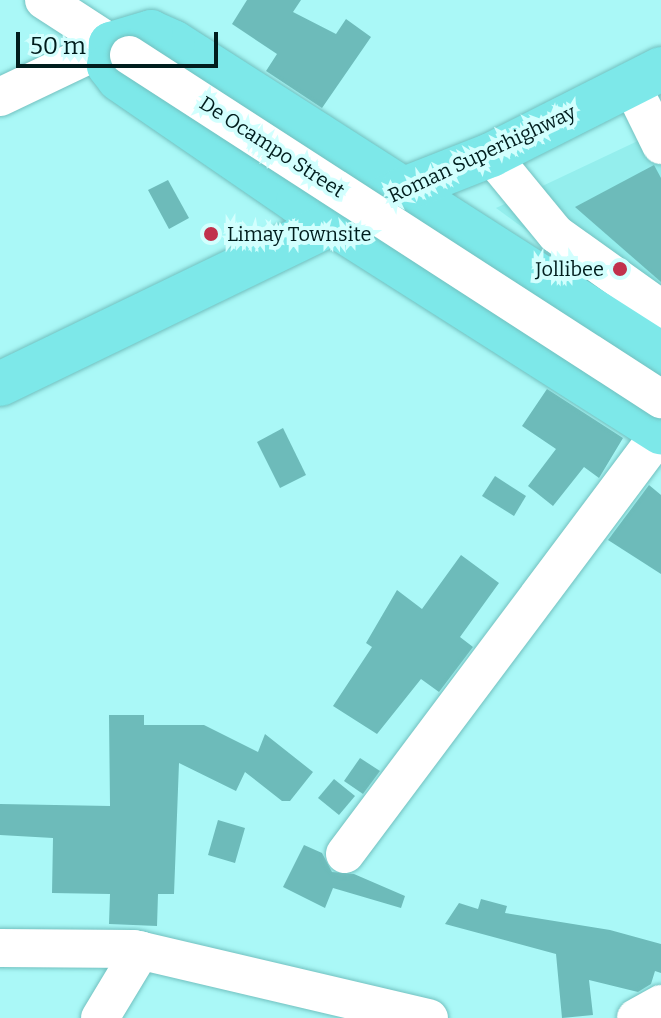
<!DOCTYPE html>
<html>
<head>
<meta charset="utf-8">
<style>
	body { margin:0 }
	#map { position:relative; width:661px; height:1018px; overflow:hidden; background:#aaf8f7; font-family:Bitter,serif }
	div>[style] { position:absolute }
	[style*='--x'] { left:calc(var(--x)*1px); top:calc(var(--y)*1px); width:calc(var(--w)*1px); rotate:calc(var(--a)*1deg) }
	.built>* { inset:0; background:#94eeed }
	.building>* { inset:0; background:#6dbbba }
	.roads { filter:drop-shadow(0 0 2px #72c0bf) drop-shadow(0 0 2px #72c0bf) }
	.minor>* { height:38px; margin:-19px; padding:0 19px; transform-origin:19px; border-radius:19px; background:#fff }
	.major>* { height:44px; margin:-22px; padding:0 22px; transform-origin:22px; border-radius:22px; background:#7de8e9 }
	.bridges { filter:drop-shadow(0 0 2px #72c0bf) drop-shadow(0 0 2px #72c0bf) }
	.minor-bridge>* { height:38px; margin:-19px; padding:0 19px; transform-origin:19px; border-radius:19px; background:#fff }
	.dots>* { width:22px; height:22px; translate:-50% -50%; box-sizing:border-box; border:4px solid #d2fffe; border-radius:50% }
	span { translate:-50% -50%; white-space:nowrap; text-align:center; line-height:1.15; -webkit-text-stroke:8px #d2fffe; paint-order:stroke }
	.street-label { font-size:20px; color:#001d1d }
	.poi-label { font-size:20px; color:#001d1d }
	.left { translate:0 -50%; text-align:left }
	.right { translate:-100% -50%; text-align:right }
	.scale { position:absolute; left:16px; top:32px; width:202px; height:36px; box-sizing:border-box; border:4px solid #001d1d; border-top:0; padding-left:10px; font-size:24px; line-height:28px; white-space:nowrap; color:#001d1d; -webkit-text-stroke:6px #d2fffe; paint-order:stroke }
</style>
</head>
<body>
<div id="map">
	<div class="built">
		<div style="clip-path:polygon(661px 130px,661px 329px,496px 208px)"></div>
	</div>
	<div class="building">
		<div style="clip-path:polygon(247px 0,301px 0,293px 12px,336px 34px,346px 19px,371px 37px,322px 108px,266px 71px,277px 54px,232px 24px)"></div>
		<div style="clip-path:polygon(654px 165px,661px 178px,661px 282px,575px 207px)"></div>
		<div style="clip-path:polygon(168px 180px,189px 218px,169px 229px,148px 190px)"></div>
		<div style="clip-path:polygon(547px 389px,623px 438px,599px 478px,584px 467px,553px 506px,528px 486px,556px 449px,522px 426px)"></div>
		<div style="clip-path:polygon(283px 428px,306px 475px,280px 488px,257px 442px)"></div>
		<div style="clip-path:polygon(495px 476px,526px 496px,514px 516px,482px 496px)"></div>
		<div style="clip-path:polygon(649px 485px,661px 495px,661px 574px,608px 540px)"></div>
		<div style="clip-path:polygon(461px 555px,499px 583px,460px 637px,473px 647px,439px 692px,421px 679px,377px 734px,333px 706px,372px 647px,366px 643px,397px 590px,422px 609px)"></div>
		<div style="clip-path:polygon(109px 715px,144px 715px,144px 725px,204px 725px,258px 752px,265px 734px,313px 772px,290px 801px,282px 801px,245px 772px,236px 791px,179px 763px,174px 894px,158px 894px,157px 926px,109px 924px,110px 894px,52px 893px,53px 838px,0 835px,0 804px,110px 806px)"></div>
		<div style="clip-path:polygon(360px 758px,380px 771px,363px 794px,344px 781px)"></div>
		<div style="clip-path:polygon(334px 779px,355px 796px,339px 815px,318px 798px)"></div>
		<div style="clip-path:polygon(218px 820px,245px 828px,235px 863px,208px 855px)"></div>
		<div style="clip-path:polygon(304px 845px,322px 853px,332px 872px,354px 874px,405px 896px,401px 908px,333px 888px,325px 908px,283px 887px)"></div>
		<div style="clip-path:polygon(481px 899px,507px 906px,505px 913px,610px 930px,661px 944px,661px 973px,655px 971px,651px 984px,638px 992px,589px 980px,593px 1015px,562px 1018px,556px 954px,445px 924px,459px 903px,478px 909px)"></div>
	</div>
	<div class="roads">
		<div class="minor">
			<div style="--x:44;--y:0;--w:99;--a:33"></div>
			<div style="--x:631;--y:84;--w:68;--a:63.8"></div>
			<div style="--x:0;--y:97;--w:123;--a:-25.5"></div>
			<div style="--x:491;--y:155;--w:102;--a:50.6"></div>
			<div style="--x:556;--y:234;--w:129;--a:35.5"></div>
			<div style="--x:345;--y:854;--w:527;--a:-53.17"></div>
			<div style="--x:0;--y:948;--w:134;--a:0.4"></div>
			<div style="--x:134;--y:949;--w:303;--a:13.2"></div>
			<div style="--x:100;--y:1018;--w:79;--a:-58.9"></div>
			<div style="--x:636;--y:1018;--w:29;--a:-29"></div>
		</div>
		<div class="major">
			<div style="--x:661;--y:354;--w:579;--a:-147.41"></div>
			<div style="--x:173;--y:42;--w:24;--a:-156"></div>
			<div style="--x:151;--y:32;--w:42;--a:163.3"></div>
			<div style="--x:111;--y:44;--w:22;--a:95"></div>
			<div style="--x:109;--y:66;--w:16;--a:52"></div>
			<div style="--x:119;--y:79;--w:217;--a:34.5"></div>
			<div style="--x:298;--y:202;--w:430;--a:32.4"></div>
			<div style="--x:0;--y:384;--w:446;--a:-25.8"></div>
			<div style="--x:402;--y:190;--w:96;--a:-21.5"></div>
			<div style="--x:491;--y:155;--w:191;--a:-26.8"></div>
		</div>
	</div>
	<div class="bridges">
		<div class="minor-bridge">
			<div style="--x:129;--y:55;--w:634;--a:32.89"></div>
		</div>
	</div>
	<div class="dots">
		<div style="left:211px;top:234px;background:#c1314c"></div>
		<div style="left:620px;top:269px;background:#c1314c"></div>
	</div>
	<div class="street-label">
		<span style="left:272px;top:147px;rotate:33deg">De Ocampo Street</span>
		<span style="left:482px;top:154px;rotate:-25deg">Roman Superhighway</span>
	</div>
	<div class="poi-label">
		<span class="left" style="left:227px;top:234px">Limay Townsite</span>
		<span class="right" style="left:604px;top:269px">Jollibee</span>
	</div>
	<div class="scale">50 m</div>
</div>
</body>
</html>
